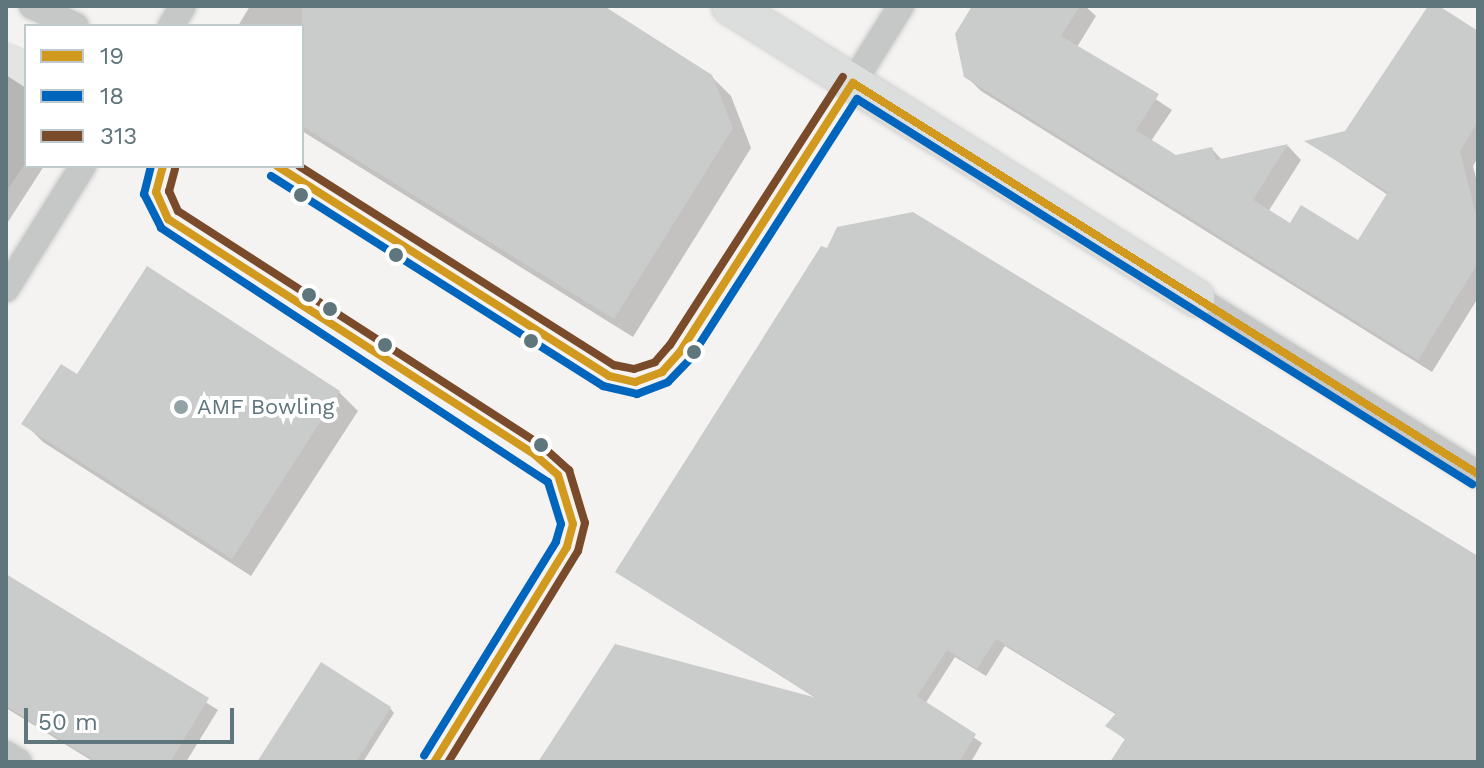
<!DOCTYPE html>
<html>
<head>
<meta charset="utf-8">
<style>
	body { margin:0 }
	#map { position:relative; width:1484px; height:768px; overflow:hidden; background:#f4f3f1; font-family:"Work Sans",sans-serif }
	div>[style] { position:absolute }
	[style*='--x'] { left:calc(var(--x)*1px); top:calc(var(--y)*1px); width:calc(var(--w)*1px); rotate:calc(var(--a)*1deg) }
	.built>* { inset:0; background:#e4e5e3 }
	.shadow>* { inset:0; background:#0003 }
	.building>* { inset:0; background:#cacccc }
	.roads { filter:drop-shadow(0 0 2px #cfd0cf) drop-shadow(0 0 2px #cfd0cf) }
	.street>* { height:26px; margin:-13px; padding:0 13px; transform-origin:13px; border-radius:13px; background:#c6c8c8 }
	.secondary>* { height:36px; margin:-18px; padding:0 18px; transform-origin:18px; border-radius:18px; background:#dcdddd }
	.bus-1>* { height:8px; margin:-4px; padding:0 4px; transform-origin:4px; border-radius:4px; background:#d19a1f }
	.bus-2>* { height:8px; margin:-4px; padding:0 4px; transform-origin:4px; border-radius:4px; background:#0065bd }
	.bus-3>* { height:8px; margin:-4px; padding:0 4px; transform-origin:4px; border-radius:4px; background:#7a4b2a }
	.dots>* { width:22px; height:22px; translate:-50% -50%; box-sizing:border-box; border:4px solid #fff; border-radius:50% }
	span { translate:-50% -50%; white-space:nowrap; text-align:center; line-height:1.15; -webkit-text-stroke:8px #fff; paint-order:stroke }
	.poi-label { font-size:22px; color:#5f767c }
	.left { translate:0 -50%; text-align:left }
	.frame { position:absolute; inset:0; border:8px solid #5f767c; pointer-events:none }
	.legend { position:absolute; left:24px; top:24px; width:280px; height:144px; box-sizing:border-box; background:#fff; border:2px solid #bfc8cb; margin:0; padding:10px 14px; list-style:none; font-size:24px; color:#5f767c }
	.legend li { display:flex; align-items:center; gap:16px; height:40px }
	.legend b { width:40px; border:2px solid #bfc8cb }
	.scale { position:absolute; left:24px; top:708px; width:210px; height:36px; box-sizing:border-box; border:4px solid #5f767c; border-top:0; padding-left:10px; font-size:24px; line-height:28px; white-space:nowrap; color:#5f767c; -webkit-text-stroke:6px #fff; paint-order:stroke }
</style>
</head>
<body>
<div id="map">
	<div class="built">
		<div style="clip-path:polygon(6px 41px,26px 49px,26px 162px,6px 192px)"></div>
	</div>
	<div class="shadow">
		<div style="clip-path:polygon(250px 6px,600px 6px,711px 76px,731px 96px,751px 148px,633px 337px,302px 131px,302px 26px,238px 26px)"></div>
		<div style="clip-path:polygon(975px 6px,1085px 6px,1096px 16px,1077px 47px,1172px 110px,1151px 141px,1175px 157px,1212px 149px,1223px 161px,1288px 146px,1301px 160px,1268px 212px,1290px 226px,1359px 243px,1388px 195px,1308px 142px,1346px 133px,1478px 33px,1478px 157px,1473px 166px,1478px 186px,1478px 298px,1432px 372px,981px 91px,966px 76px)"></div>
		<div style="clip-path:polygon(6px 75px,26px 88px,26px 166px,44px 166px,6px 225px)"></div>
		<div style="clip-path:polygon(148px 269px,339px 392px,358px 411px,251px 576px,43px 442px,24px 423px,77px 377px)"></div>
		<div style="clip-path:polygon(1478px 559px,1478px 762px,1113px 762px,1127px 741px,1108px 726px,1117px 715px,1005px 646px,986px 676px,955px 657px,925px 704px,982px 743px,971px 762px,541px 762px,817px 699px,617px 572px)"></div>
		<div style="clip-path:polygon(6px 576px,218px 710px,186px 762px,94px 762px,6px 708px)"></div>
		<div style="clip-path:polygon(390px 708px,394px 713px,363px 762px,260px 762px)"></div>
	</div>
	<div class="building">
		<div style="clip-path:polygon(302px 6px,604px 6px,712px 75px,733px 128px,614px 319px,302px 126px)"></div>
		<div style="clip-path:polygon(972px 6px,1080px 6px,1061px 36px,1159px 94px,1136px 130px,1176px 155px,1212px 147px,1216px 160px,1288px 144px,1253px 200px,1290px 223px,1301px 205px,1358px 240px,1388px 192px,1304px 141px,1345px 131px,1428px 6px,1439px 6px,1478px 31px,1478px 121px,1460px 151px,1478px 223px,1478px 263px,1418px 360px,964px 77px,955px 34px)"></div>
		<div style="clip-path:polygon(913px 212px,1478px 556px,1478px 762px,1110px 762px,1125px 739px,1105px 726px,1116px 713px,996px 639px,977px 669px,947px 650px,917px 696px,976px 734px,959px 762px,538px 762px,615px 644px,817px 698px,615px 572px,821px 246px,827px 248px,837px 227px)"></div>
		<div style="clip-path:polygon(147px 266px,340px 391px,232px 559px,21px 424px,61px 364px,77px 374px)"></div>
		<div style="clip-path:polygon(6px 574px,209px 698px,170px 762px,97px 762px,6px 706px)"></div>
		<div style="clip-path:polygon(321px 662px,391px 707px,356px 762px,257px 762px)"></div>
	</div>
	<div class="roads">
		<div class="street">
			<div style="--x:32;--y:6;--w:48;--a:24.4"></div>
			<div style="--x:171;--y:26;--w:23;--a:-59"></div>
			<div style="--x:853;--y:83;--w:91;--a:-58.1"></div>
			<div style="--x:6;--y:289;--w:145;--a:-58"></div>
			<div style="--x:1196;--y:298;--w:332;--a:32"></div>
			<div style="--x:6;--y:754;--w:15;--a:32"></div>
		</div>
		<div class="secondary">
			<div style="--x:730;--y:6;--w:550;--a:32.07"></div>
		</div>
	</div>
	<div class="bus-1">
		<div style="--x:163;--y:166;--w:27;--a:105"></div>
		<div style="--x:156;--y:192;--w:30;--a:66"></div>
		<div style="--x:168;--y:219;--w:436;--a:32.7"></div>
		<div style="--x:535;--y:455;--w:30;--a:41"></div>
		<div style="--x:558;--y:475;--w:51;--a:73"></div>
		<div style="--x:573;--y:524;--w:24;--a:105"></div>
		<div style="--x:567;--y:547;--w:253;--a:121.7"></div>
		<div style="--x:277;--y:166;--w:393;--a:32.3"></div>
		<div style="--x:609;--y:376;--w:27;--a:13"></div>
		<div style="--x:635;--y:382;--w:29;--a:-20"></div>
		<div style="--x:662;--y:372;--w:27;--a:-48"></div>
		<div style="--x:680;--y:352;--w:320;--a:-57.3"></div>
		<div style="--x:853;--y:83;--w:737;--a:32.03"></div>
	</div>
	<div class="bus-2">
		<div style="--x:151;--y:166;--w:29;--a:104"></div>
		<div style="--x:144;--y:194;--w:38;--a:63"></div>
		<div style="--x:161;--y:228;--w:463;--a:33.3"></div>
		<div style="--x:548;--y:482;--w:44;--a:72.8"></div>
		<div style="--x:561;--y:524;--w:19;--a:106"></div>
		<div style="--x:556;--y:542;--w:251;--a:121.7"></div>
		<div style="--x:271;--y:176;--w:393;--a:32.3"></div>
		<div style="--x:603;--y:386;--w:35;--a:13"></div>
		<div style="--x:637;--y:394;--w:33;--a:-21"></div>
		<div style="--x:668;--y:382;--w:32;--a:-46"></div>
		<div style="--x:690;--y:359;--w:309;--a:-57.3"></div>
		<div style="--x:857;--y:99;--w:726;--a:32.05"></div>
	</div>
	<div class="bus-3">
		<div style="--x:299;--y:166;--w:373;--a:32.3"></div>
		<div style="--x:614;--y:365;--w:20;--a:11"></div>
		<div style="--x:634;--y:369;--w:22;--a:-18"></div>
		<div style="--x:655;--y:362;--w:23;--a:-49"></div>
		<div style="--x:670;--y:345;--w:319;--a:-57.2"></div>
		<div style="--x:175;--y:169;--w:23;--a:105"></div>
		<div style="--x:169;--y:191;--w:22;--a:66"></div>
		<div style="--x:178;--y:211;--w:432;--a:32.8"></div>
		<div style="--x:541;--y:445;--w:38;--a:42"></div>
		<div style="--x:569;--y:470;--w:55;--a:73.2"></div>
		<div style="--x:585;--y:523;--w:29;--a:104"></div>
		<div style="--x:578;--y:551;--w:248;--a:121.6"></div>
	</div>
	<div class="dots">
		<div style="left:301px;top:195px;background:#5f767c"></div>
		<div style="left:396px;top:255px;background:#5f767c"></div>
		<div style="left:309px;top:295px;background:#5f767c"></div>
		<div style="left:330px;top:309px;background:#5f767c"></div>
		<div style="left:531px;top:341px;background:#5f767c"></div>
		<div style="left:385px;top:345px;background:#5f767c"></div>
		<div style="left:694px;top:352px;background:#5f767c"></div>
		<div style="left:181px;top:407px;background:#93a2a5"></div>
		<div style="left:541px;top:445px;background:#5f767c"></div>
	</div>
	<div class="poi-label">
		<span class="left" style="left:197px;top:407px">AMF Bowling</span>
	</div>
	<div class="frame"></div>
	<ul class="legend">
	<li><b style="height:10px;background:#d19a1f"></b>19</li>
	<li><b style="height:10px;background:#0065bd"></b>18</li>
	<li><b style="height:10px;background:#7a4b2a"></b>313</li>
	</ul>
	<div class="scale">50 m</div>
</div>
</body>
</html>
